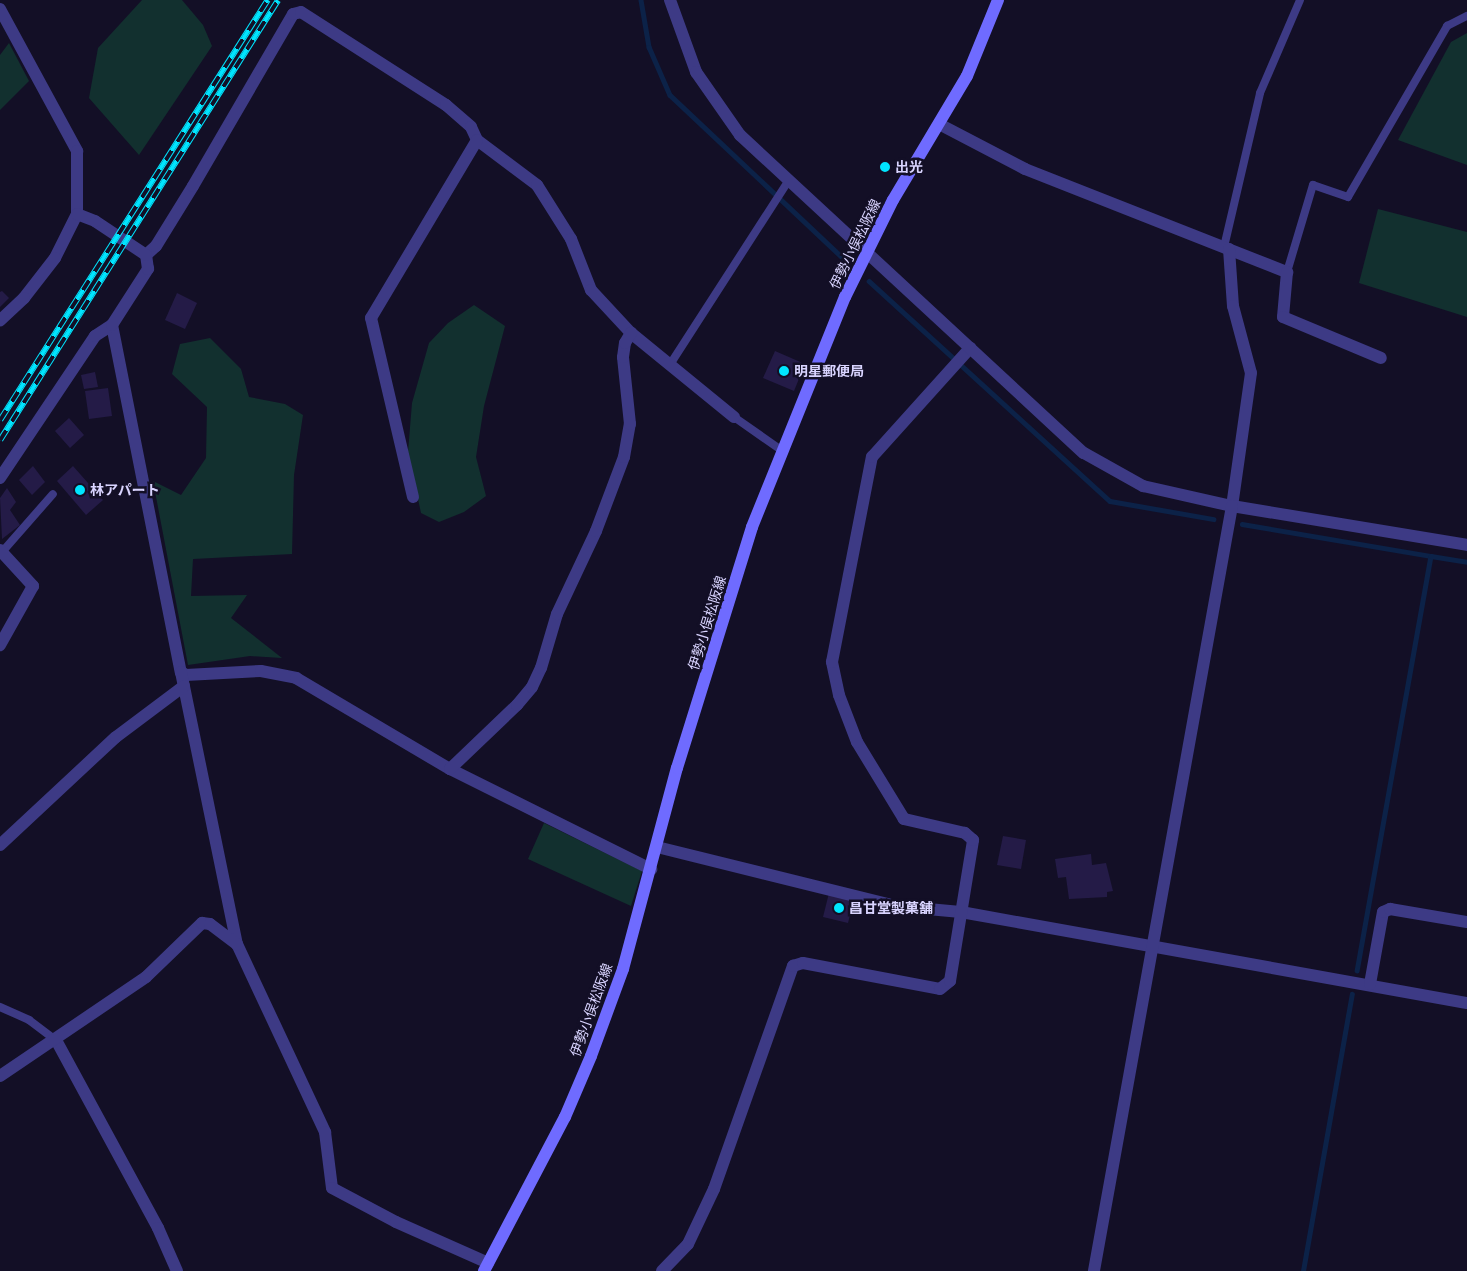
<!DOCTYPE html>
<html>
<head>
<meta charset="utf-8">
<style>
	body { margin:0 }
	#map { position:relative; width:1467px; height:1271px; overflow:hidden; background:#130f26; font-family:"Roboto Condensed","Noto Sans JP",sans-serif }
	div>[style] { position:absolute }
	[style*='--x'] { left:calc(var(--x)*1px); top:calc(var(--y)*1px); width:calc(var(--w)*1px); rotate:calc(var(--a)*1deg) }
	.green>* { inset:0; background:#12302f }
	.stream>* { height:4.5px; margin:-2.25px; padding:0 2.25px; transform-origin:2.25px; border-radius:2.25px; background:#0c2248 }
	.building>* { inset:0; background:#241b47 }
	.service>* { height:8px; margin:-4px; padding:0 4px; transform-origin:4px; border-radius:4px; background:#3d3a85 }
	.minor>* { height:12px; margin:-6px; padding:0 6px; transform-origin:6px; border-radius:6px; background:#3d3a85 }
	.tertiary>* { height:12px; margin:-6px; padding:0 6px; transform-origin:6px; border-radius:6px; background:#3d3a85 }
	.secondary>* { height:12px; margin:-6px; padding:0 6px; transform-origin:6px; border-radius:6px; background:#6f6bff }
	.rail>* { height:5.5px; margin-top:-2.75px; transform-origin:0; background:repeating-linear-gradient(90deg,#130f26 0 11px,#00e5ff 0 22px); box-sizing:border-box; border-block:1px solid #00e5ff }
	.dots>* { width:14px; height:14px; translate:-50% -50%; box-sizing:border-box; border:2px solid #130f26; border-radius:50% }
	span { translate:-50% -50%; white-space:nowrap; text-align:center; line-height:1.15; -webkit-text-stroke:5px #130f26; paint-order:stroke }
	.poi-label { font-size:14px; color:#d9d4ff; font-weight:700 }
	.left { translate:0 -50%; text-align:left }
	.street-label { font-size:14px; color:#d9d4ff }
</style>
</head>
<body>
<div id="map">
	<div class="green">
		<div style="clip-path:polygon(142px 0,182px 0,203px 25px,212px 46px,139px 155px,89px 98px,98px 48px)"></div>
		<div style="clip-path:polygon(1467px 33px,1467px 165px,1398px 140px,1451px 42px)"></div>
		<div style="clip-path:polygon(9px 43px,29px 81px,0 110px,0 55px)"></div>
		<div style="clip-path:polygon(1378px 209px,1467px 232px,1467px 317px,1359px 283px)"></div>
		<div style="clip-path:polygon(474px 305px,505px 326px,484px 406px,476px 457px,486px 496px,464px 512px,439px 522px,421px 513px,408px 452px,412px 403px,429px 343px,448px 323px)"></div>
		<div style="clip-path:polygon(210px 338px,241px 369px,249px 397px,285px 404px,303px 415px,294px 475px,292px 554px,193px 559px,191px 596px,247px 595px,231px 618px,282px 658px,250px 656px,188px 665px,153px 481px,181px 495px,206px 458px,207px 407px,172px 374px,180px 344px)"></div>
		<div style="clip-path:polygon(544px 823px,642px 871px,631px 906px,528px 859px)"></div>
	</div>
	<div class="stream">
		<div style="--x:641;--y:0;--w:48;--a:80.3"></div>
		<div style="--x:649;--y:47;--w:52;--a:66.4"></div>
		<div style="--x:670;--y:95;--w:243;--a:43.3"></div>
		<div style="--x:869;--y:281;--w:326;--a:42.4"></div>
		<div style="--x:1110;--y:501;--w:105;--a:9.9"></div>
		<div style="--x:1242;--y:524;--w:192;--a:9.6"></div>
		<div style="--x:1431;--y:556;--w:421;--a:100.1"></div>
		<div style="--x:1431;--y:556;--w:36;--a:9"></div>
		<div style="--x:1303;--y:1271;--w:281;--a:-80"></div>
	</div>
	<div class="building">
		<div style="clip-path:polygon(2px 291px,9px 298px,0 307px,0 292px)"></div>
		<div style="clip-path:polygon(177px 293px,197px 303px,185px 329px,165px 320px)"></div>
		<div style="clip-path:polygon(775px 351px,805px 364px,794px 391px,763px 378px)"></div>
		<div style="clip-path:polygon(95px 372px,98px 387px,84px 389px,81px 375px)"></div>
		<div style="clip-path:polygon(108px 388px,112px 416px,89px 419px,85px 391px)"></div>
		<div style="clip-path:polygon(69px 418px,84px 435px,70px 448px,55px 431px)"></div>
		<div style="clip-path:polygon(33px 466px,45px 482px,32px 495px,19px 480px)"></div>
		<div style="clip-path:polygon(73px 466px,103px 500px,86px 515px,57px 481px)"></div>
		<div style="clip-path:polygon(7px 488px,16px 502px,10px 510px,20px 525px,2px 539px,0 498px)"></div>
		<div style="clip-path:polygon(1003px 836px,1026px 840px,1021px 869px,997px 865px)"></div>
		<div style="clip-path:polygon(1091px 854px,1092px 865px,1106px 863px,1113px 891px,1107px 892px,1107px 897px,1069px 899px,1066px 877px,1058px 878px,1055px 859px)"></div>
		<div style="clip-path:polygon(829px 893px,854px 899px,848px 923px,823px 917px)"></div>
	</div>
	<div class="service">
		<div style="--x:1224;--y:247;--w:158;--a:-76.8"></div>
		<div style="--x:1260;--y:93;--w:101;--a:-66.7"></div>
		<div style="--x:1287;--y:272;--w:91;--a:-73.4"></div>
		<div style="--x:1313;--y:185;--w:37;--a:19"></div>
		<div style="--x:1348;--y:197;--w:198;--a:-59.9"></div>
		<div style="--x:1447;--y:26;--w:22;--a:-27"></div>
		<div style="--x:671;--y:363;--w:214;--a:-57.2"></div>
		<div style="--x:734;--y:417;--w:61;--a:35"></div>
		<div style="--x:2;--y:552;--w:77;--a:-48.7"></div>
		<div style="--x:0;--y:1007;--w:32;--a:24"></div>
		<div style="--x:29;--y:1020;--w:34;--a:37"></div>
	</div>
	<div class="minor">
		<div style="--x:0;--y:9;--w:162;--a:61.5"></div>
		<div style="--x:77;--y:151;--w:63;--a:90"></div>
		<div style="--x:77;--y:214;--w:49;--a:116.6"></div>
		<div style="--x:55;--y:258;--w:51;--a:127.8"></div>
		<div style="--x:24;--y:298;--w:33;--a:137"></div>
		<div style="--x:939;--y:124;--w:97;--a:27.6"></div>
		<div style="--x:1025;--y:169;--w:282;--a:21.5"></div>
		<div style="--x:1287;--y:272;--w:45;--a:95.1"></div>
		<div style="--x:1283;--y:317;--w:106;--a:22.7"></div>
		<div style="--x:1229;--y:249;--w:57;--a:86"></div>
		<div style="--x:1233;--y:306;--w:69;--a:75"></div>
		<div style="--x:1251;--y:373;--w:134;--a:98.1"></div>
		<div style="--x:1232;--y:506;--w:238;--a:9.4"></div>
		<div style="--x:146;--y:255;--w:13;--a:-42"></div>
		<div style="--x:156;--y:246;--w:70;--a:-58.3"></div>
		<div style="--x:193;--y:186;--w:199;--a:-59.8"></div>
		<div style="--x:293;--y:14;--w:8;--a:-14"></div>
		<div style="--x:301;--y:12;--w:172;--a:32.7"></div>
		<div style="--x:446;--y:105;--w:33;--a:41"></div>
		<div style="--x:471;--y:127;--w:14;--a:65"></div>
		<div style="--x:477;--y:140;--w:75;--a:36.9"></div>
		<div style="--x:537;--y:185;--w:64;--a:57.8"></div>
		<div style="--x:571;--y:239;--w:55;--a:68.6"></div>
		<div style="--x:591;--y:290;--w:59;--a:47.1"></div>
		<div style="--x:631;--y:333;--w:133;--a:39.2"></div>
		<div style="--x:112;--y:325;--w:354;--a:78.8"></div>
		<div style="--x:181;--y:672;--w:6;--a:31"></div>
		<div style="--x:186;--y:675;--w:75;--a:-3.1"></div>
		<div style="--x:261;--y:671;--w:36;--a:11"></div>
		<div style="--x:296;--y:678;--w:179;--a:30.6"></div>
		<div style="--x:450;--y:769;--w:225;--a:26.5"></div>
		<div style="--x:0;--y:478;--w:171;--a:-56.2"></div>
		<div style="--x:95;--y:336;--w:20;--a:-33"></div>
		<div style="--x:112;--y:325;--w:67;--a:-57.3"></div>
		<div style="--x:148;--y:269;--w:14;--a:-98"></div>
		<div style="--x:146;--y:255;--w:61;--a:-146.3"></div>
		<div style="--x:95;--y:221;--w:19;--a:-159"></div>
		<div style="--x:413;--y:497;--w:184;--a:-103.2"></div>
		<div style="--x:371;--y:318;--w:207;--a:-59.2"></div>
		<div style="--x:0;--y:550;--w:49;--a:47.5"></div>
		<div style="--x:33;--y:586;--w:68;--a:119.2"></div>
		<div style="--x:181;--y:672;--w:278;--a:78.4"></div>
		<div style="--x:237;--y:944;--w:208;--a:64.9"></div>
		<div style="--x:325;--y:1132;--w:56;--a:82.9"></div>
		<div style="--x:332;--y:1188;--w:72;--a:28"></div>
		<div style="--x:396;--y:1222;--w:101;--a:24"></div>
		<div style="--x:450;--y:769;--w:93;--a:-43.7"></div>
		<div style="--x:517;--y:705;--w:23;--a:-50"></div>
		<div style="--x:532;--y:687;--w:21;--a:-65"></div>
		<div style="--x:541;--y:668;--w:56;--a:-73.5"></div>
		<div style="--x:557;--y:614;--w:92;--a:-64.8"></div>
		<div style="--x:596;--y:531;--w:79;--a:-69.3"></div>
		<div style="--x:624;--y:457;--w:34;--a:-80"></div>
		<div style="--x:630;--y:424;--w:67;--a:-96"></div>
		<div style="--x:623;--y:357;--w:14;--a:-82"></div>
		<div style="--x:625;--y:343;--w:12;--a:-59"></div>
		<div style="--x:0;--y:845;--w:158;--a:-43"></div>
		<div style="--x:116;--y:737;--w:85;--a:-36.9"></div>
		<div style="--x:657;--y:847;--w:245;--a:13.9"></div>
		<div style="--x:895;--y:906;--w:66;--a:5.2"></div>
		<div style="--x:961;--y:912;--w:514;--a:10.2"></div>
		<div style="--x:1370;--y:984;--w:73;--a:-79.8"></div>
		<div style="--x:1383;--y:912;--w:8;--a:-23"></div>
		<div style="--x:1390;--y:909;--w:78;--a:9.6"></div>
		<div style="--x:56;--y:1040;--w:214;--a:61.5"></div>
		<div style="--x:158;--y:1228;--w:47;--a:66.2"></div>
		<div style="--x:0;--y:1076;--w:176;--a:-34.1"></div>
		<div style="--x:146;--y:977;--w:78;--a:-44"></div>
		<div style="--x:202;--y:923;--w:8;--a:7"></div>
		<div style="--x:210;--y:924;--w:34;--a:37"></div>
		<div style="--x:662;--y:1271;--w:37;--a:-46"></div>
		<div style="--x:688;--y:1244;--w:61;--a:-64.7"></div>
		<div style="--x:714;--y:1189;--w:237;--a:-70.5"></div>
		<div style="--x:793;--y:966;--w:10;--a:-17"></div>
		<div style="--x:803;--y:963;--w:139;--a:10.7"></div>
		<div style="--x:940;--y:989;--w:13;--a:-39"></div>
		<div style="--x:950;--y:981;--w:143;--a:-80.7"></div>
		<div style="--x:973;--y:840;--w:11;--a:-139"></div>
		<div style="--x:965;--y:833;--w:63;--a:-167.1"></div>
		<div style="--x:904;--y:819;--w:90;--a:-121.4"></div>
		<div style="--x:857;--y:742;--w:50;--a:-111"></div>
		<div style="--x:839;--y:695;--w:34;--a:-102"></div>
		<div style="--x:832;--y:662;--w:209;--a:-79"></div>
		<div style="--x:872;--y:457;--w:147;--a:-48"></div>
	</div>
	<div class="tertiary">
		<div style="--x:670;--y:0;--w:77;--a:70.1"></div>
		<div style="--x:696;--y:72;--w:77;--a:55.1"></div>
		<div style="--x:740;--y:135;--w:468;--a:42.8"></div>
		<div style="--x:1084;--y:453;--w:68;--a:29.2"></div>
		<div style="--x:1143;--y:486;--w:91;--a:12.7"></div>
		<div style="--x:1232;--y:506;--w:777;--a:100.23"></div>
	</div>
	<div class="secondary">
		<div style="--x:484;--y:1271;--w:174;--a:-62.3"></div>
		<div style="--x:565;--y:1117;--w:66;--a:-66.9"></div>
		<div style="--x:591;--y:1056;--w:93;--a:-69.8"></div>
		<div style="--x:623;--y:969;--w:208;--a:-75"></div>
		<div style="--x:677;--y:768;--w:252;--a:-72.7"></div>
		<div style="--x:752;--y:527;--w:248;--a:-68"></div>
		<div style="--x:845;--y:297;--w:108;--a:-63.7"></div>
		<div style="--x:893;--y:200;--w:144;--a:-59.2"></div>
		<div style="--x:967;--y:76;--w:82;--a:-67.8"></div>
	</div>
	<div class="rail">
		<div style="--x:0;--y:420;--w:498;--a:-57.5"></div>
		<div style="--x:0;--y:440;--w:520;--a:-57.71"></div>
	</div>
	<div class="dots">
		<div style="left:885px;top:167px;background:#00e5ff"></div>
		<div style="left:784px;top:371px;background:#00e5ff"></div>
		<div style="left:80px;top:490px;background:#00e5ff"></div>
		<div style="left:839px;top:908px;background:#00e5ff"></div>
	</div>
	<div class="poi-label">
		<span class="left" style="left:895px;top:167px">出光</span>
		<span class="left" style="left:794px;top:371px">明星郵便局</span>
		<span class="left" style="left:90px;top:490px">林アパート</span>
		<span class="left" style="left:849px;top:908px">昌甘堂製菓舗</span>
	</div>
	<div class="street-label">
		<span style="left:855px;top:244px;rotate:-64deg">伊勢小俣松阪線</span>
		<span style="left:707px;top:623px;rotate:-73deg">伊勢小俣松阪線</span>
		<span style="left:591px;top:1010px;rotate:-70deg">伊勢小俣松阪線</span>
	</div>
</div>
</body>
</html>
